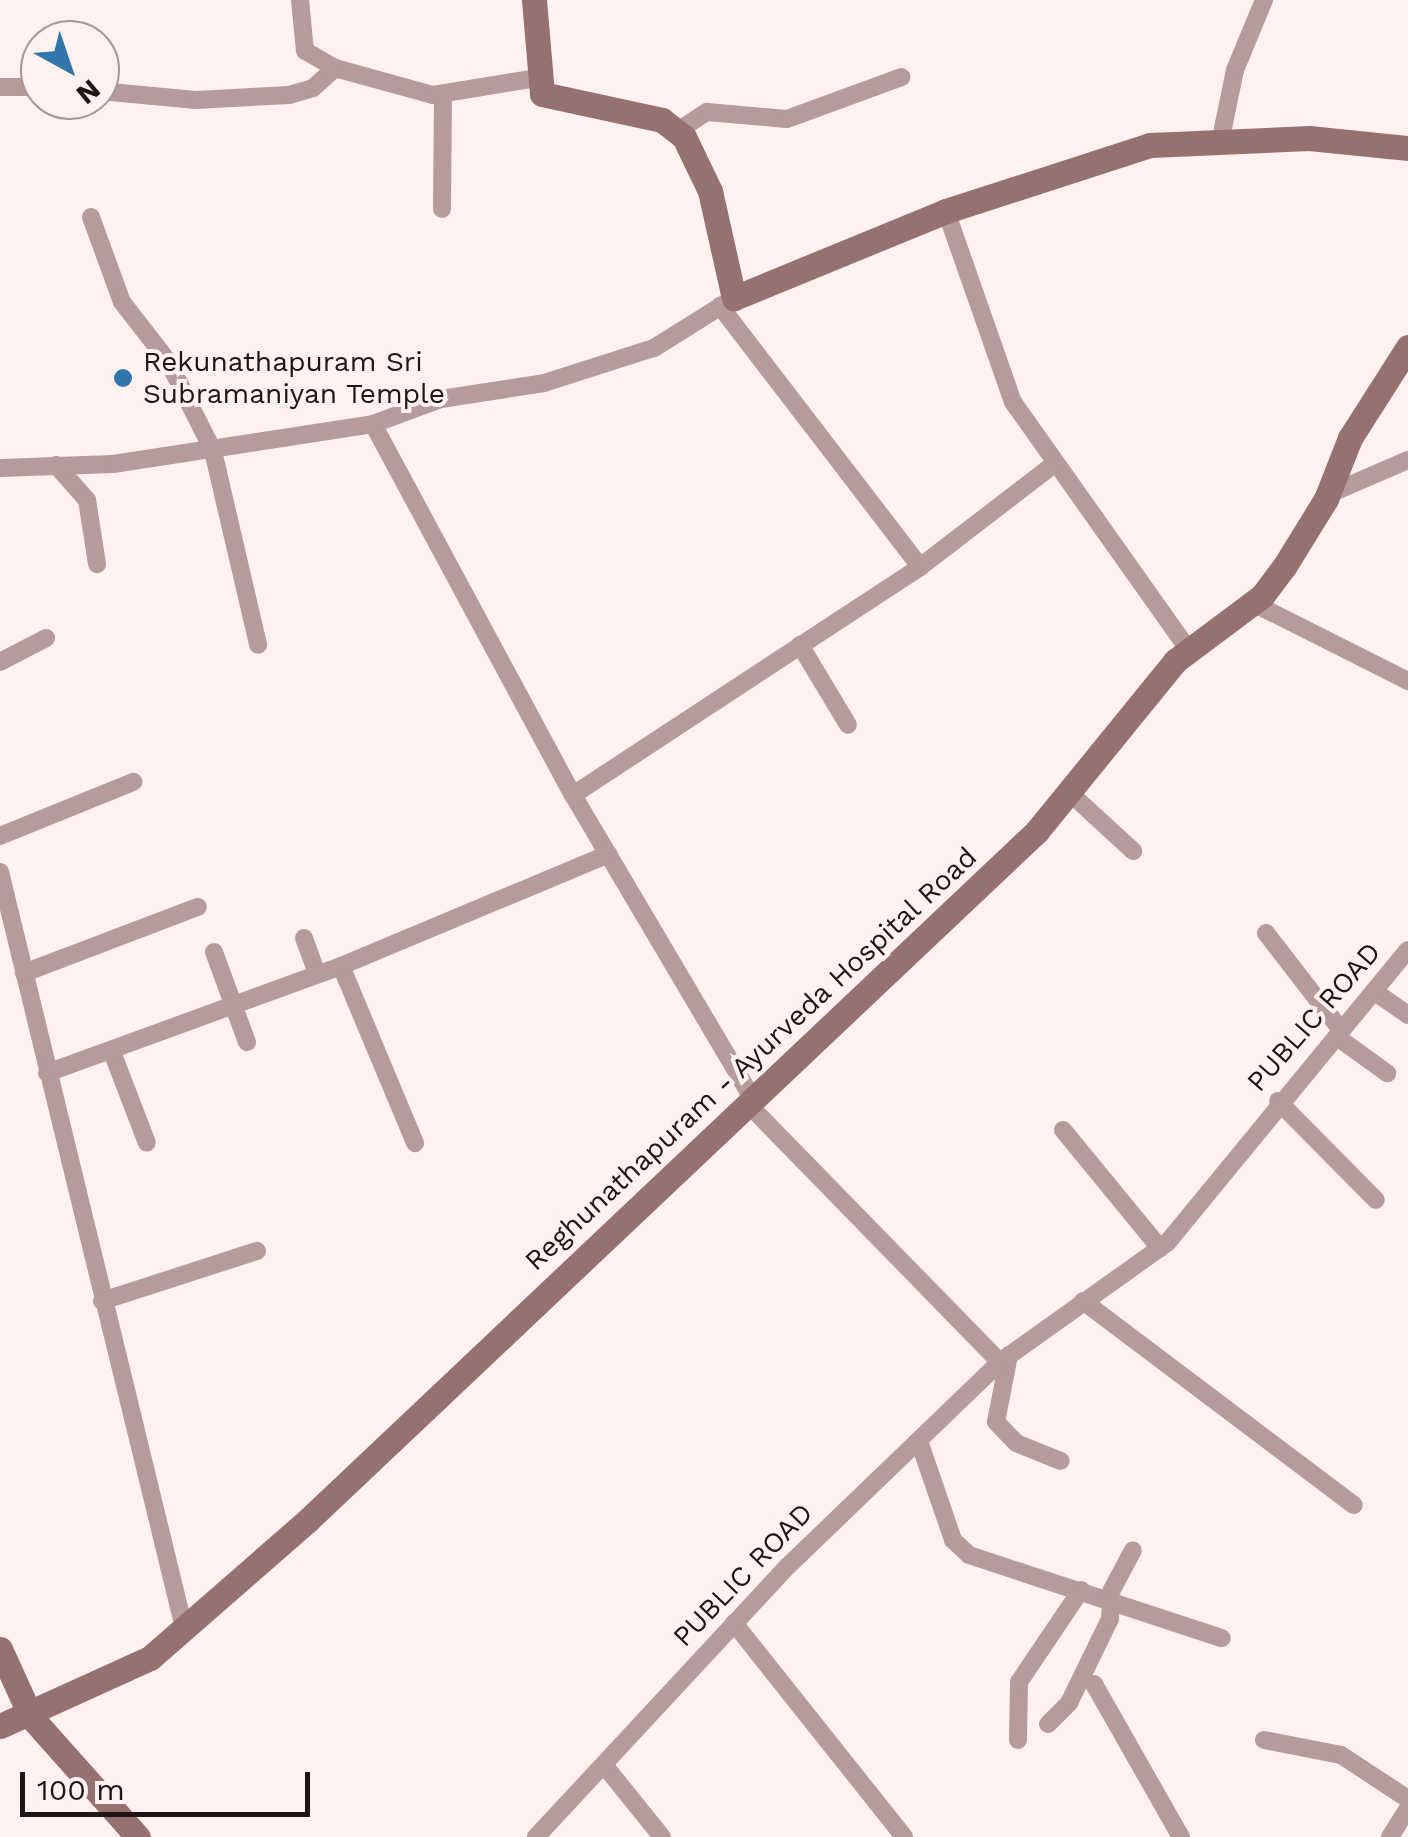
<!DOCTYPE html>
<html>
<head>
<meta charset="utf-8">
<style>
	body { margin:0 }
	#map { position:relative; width:1408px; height:1837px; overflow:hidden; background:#fef1f0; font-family:"Work Sans",sans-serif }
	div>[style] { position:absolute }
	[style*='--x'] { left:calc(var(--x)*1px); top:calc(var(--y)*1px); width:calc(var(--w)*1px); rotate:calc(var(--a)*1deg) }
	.minor>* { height:18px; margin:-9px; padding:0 9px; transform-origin:9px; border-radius:9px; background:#b59c9a }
	.secondary>* { height:25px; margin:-12.5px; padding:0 12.5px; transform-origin:12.5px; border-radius:12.5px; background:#95726f }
	.dots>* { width:28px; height:28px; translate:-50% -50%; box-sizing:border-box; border:5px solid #fef1f0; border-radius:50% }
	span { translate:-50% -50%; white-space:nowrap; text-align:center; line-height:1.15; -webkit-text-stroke:8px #fef1f0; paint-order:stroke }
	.poi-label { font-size:28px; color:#1f1514 }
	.left { translate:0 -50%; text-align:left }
	.street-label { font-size:28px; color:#1f1514 }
	.north { position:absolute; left:20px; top:20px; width:100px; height:100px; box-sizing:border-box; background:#fef1f0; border:2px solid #a59998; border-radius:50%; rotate:140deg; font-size:28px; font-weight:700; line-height:40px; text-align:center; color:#1f1514 }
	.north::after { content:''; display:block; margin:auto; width:35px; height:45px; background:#3076ab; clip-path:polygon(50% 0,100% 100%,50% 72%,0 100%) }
	.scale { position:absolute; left:20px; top:1772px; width:290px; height:45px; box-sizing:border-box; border:5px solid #1f1514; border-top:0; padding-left:12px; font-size:30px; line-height:35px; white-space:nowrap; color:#1f1514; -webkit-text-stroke:8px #fef1f0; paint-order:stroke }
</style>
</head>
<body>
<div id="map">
	<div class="minor">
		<div style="--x:335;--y:68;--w:102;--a:15.4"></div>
		<div style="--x:433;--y:95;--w:105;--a:-9.3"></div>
		<div style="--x:0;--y:87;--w:40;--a:0"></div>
		<div style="--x:100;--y:91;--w:96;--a:5.4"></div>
		<div style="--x:196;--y:100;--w:93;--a:-3.1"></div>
		<div style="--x:289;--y:95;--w:25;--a:-16"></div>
		<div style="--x:313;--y:88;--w:30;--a:-42"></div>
		<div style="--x:335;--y:68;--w:34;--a:-150"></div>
		<div style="--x:305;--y:51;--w:51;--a:-95.6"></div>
		<div style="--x:679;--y:130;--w:33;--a:-33"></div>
		<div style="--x:707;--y:112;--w:80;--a:5"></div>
		<div style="--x:787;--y:119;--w:122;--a:-20.1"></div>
		<div style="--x:1221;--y:138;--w:69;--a:-78.4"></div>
		<div style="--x:1235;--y:70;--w:76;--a:-67.5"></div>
		<div style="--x:442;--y:209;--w:115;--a:-89.5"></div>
		<div style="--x:946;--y:211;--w:202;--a:70.7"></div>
		<div style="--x:1013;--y:402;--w:305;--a:54.7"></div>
		<div style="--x:91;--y:217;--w:90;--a:70"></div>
		<div style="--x:122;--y:302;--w:75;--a:52.1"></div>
		<div style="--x:168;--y:361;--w:101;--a:63.4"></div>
		<div style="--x:213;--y:451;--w:199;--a:76.9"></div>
		<div style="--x:720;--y:306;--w:329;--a:52.5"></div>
		<div style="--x:373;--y:424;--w:421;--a:61.7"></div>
		<div style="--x:573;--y:795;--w:353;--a:59.4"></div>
		<div style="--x:56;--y:465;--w:47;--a:48.5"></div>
		<div style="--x:87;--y:500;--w:65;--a:81.1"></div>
		<div style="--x:0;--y:468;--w:113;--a:-2"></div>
		<div style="--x:113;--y:464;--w:263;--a:-8.7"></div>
		<div style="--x:373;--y:424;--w:72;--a:-20.2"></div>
		<div style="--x:441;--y:399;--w:104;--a:-8.8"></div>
		<div style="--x:544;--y:383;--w:115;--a:-17.7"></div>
		<div style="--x:654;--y:348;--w:94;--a:-32"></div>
		<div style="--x:1327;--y:495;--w:88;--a:-23.4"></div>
		<div style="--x:1253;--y:603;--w:174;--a:26.7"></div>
		<div style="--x:800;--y:645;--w:93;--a:59"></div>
		<div style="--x:0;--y:662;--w:52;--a:-27.6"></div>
		<div style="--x:1070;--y:793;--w:86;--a:42.6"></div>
		<div style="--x:573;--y:795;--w:415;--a:-33.3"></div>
		<div style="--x:920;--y:567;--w:169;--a:-37.5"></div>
		<div style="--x:0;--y:836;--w:144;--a:-22.1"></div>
		<div style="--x:0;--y:872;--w:778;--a:76.32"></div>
		<div style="--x:1266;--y:933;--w:123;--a:52.3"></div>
		<div style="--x:304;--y:938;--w:37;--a:70"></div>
		<div style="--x:214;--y:952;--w:96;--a:69.9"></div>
		<div style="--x:341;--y:966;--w:192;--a:67.3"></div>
		<div style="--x:24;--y:973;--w:186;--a:-20.8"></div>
		<div style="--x:1375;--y:992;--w:40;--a:34.9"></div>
		<div style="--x:1337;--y:1037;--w:62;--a:35.8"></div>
		<div style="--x:112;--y:1052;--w:97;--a:69"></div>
		<div style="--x:47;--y:1073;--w:313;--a:-20"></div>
		<div style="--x:341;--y:966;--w:290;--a:-22.7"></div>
		<div style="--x:1278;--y:1101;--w:139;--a:45.3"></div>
		<div style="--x:748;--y:1104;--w:361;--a:45.7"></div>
		<div style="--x:1063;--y:1130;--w:153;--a:50.6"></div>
		<div style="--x:102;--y:1301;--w:163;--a:-17.9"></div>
		<div style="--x:1083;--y:1301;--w:339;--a:37"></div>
		<div style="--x:1009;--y:1355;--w:68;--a:101"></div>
		<div style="--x:996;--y:1422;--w:29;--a:46"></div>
		<div style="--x:1016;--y:1443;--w:48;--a:21.8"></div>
		<div style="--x:919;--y:1441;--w:105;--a:71"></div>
		<div style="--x:953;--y:1540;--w:22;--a:43"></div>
		<div style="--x:969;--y:1555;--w:266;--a:18.2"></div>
		<div style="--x:1107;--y:1599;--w:55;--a:-62"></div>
		<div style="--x:734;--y:1623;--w:273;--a:51.5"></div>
		<div style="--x:1094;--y:1684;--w:176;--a:60.4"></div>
		<div style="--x:1048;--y:1724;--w:30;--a:-45"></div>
		<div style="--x:1069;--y:1703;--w:93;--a:-64"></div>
		<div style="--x:1110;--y:1619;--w:18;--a:-87"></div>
		<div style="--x:1018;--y:1740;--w:58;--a:-89"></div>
		<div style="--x:1019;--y:1682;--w:111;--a:-56"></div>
		<div style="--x:1264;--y:1740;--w:78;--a:11"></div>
		<div style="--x:1341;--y:1755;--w:80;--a:33.3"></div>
		<div style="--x:604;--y:1765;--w:92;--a:51.1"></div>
		<div style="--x:536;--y:1837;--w:370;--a:-47.1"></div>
		<div style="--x:788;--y:1566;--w:294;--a:-43.9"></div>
		<div style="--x:1000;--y:1362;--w:205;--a:-35.5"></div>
		<div style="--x:1167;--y:1243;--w:379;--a:-50.6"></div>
		<div style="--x:1390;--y:1837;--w:34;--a:-58"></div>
	</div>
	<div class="secondary">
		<div style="--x:534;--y:0;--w:94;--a:85.1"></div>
		<div style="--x:542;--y:94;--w:123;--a:12.2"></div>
		<div style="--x:662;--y:120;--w:28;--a:38"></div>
		<div style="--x:684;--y:137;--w:60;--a:64.3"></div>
		<div style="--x:710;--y:191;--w:110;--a:77.4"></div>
		<div style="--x:734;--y:298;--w:229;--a:-22.3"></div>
		<div style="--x:946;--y:211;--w:214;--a:-17.9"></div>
		<div style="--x:1150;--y:145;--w:159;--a:-2.5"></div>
		<div style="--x:1309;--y:138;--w:100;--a:5.8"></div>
		<div style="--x:0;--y:1649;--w:75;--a:65.5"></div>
		<div style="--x:31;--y:1717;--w:161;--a:48.3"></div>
		<div style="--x:0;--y:1726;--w:165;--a:-24.4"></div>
		<div style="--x:150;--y:1658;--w:210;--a:-41.1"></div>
		<div style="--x:308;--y:1520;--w:1003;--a:-43.38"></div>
		<div style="--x:1037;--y:831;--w:219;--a:-50.9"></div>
		<div style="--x:1175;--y:661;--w:109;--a:-36.8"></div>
		<div style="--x:1262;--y:596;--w:36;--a:-53"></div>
		<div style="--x:1284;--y:567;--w:80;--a:-58.3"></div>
		<div style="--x:1326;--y:499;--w:66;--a:-68.5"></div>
		<div style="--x:1350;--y:438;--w:108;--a:-57.5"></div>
	</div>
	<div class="dots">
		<div style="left:123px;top:378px;background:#3076ab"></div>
	</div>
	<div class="poi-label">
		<span class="left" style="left:143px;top:378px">Rekunathapuram Sri<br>Subramaniyan Temple</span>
	</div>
	<div class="street-label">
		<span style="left:1314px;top:1017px;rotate:-49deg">PUBLIC ROAD</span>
		<span style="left:751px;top:1059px;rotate:-43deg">Reghunathapuram - Ayurveda Hospital Road</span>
		<span style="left:743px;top:1575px;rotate:-46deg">PUBLIC ROAD</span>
	</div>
	<div class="north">N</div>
	<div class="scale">100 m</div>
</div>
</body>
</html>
